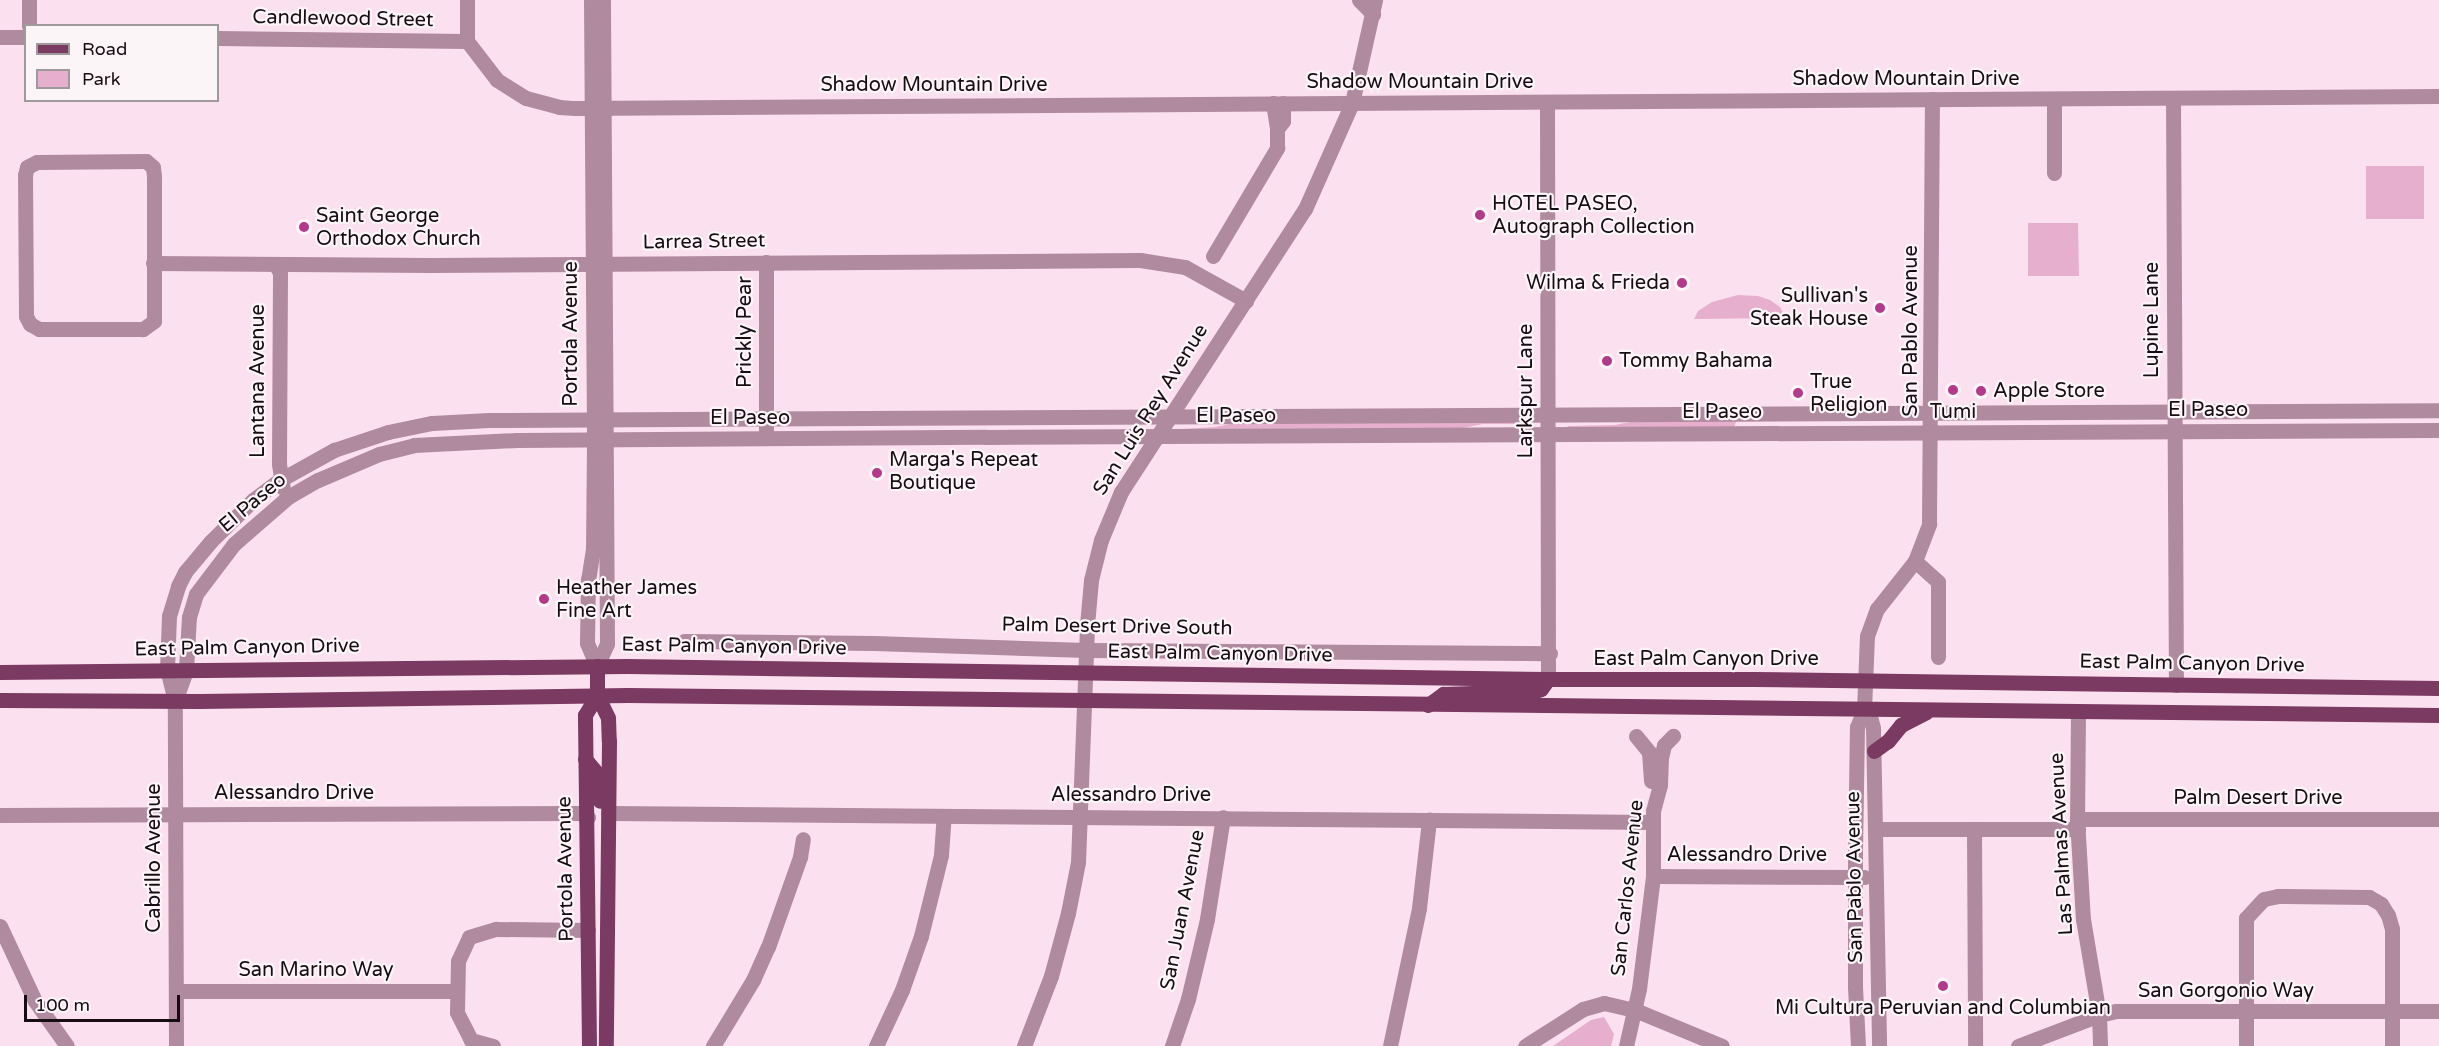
<!DOCTYPE html>
<html>
<head>
<meta charset="utf-8">
<style>
	body { margin:0 }
	#map { position:relative; width:2439px; height:1046px; overflow:hidden; background:#fbe1ef; font-family:"Varela Round",sans-serif }
	div>[style] { position:absolute }
	[style*='--x'] { left:calc(var(--x)*1px); top:calc(var(--y)*1px); width:calc(var(--w)*1px); rotate:calc(var(--a)*1deg) }
	.green>* { inset:0; background:#e6afcd }
	.minor>* { height:15px; margin:-7.5px; padding:0 7.5px; transform-origin:7.5px; border-radius:7.5px; background:#b08a9f }
	.major>* { height:15px; margin:-7.5px; padding:0 7.5px; transform-origin:7.5px; border-radius:7.5px; background:#7a3a61 }
	.dots>* { width:16px; height:16px; translate:-50% -50%; box-sizing:border-box; border:3px solid #fbf5f8; border-radius:50% }
	span { translate:-50% -50%; white-space:nowrap; text-align:center; line-height:1.15; -webkit-text-stroke:4.5px #fbf5f8; paint-order:stroke }
	.street-label { font-size:20px; color:#160c12 }
	.poi-label { font-size:20px; color:#160c12 }
	.left { translate:0 -50%; text-align:left }
	.right { translate:-100% -50%; text-align:right }
	.legend { position:absolute; left:24px; top:24px; width:195px; height:78px; box-sizing:border-box; background:#fbf5f8; border:2px solid #9f989c; margin:0; padding:8px 10px; list-style:none; font-size:18px; color:#160c12 }
	.legend li { display:flex; align-items:center; gap:12px; height:30px }
	.legend b { width:30px; border:2px solid #9f989c }
	.scale { position:absolute; left:24px; top:995px; width:156px; height:27px; box-sizing:border-box; border:3px solid #160c12; border-top:0; padding-left:8px; font-size:18px; line-height:21px; white-space:nowrap; color:#160c12; -webkit-text-stroke:4px #fbf5f8; paint-order:stroke }
</style>
</head>
<body>
<div id="map">
	<div class="green">
		<div style="clip-path:polygon(2366px 166px,2424px 166px,2424px 219px,2366px 219px)"></div>
		<div style="clip-path:polygon(2028px 223px,2078px 223px,2079px 276px,2028px 276px)"></div>
		<div style="clip-path:polygon(1738px 295px,1758px 296px,1770px 300px,1780px 307px,1786px 318px,1694px 319px,1698px 311px,1712px 302px)"></div>
		<div style="clip-path:polygon(1734px 420px,1736px 422px,1734px 428px,1566px 428px,1568px 426px,1615px 425px,1635px 421px)"></div>
		<div style="clip-path:polygon(1531px 421px,1528px 424px,1483px 424px,1463px 428px,1183px 429px,1215px 427px,1235px 423px)"></div>
		<div style="clip-path:polygon(1604px 1017px,1614px 1034px,1611px 1046px,1553px 1046px,1591px 1020px)"></div>
	</div>
	<div class="minor">
		<div style="--x:467;--y:0;--w:41;--a:90"></div>
		<div style="--x:467;--y:41;--w:49;--a:52.4"></div>
		<div style="--x:497;--y:80;--w:34;--a:32"></div>
		<div style="--x:526;--y:98;--w:34;--a:15"></div>
		<div style="--x:559;--y:107;--w:16;--a:4"></div>
		<div style="--x:575;--y:108;--w:1864;--a:-0.37"></div>
		<div style="--x:591;--y:0;--w:440;--a:89.6"></div>
		<div style="--x:594;--y:440;--w:109;--a:90.5"></div>
		<div style="--x:593;--y:549;--w:30;--a:99"></div>
		<div style="--x:588;--y:579;--w:64;--a:90.9"></div>
		<div style="--x:587;--y:643;--w:25;--a:67"></div>
		<div style="--x:1359;--y:0;--w:20;--a:45"></div>
		<div style="--x:29;--y:26;--w:26;--a:-90"></div>
		<div style="--x:0;--y:37;--w:26;--a:0"></div>
		<div style="--x:218;--y:38;--w:249;--a:0.7"></div>
		<div style="--x:2054;--y:99;--w:74;--a:90"></div>
		<div style="--x:2173;--y:99;--w:586;--a:89.71"></div>
		<div style="--x:1273;--y:103;--w:26;--a:81"></div>
		<div style="--x:1277;--y:129;--w:10;--a:-53"></div>
		<div style="--x:1283;--y:121;--w:18;--a:-90"></div>
		<div style="--x:1547;--y:103;--w:576;--a:89.9"></div>
		<div style="--x:146;--y:161;--w:9;--a:41"></div>
		<div style="--x:153;--y:167;--w:9;--a:84"></div>
		<div style="--x:154;--y:176;--w:145;--a:90"></div>
		<div style="--x:154;--y:321;--w:14;--a:144"></div>
		<div style="--x:143;--y:329;--w:104;--a:180"></div>
		<div style="--x:39;--y:329;--w:10;--a:-151"></div>
		<div style="--x:30;--y:324;--w:9;--a:-117"></div>
		<div style="--x:26;--y:316;--w:141;--a:-90.4"></div>
		<div style="--x:25;--y:175;--w:8;--a:-76"></div>
		<div style="--x:27;--y:167;--w:11;--a:-27"></div>
		<div style="--x:37;--y:162;--w:109;--a:-0.5"></div>
		<div style="--x:1213;--y:256;--w:126;--a:-59.3"></div>
		<div style="--x:1277;--y:148;--w:19;--a:-90"></div>
		<div style="--x:153;--y:263;--w:278;--a:0.4"></div>
		<div style="--x:431;--y:265;--w:709;--a:-0.4"></div>
		<div style="--x:1140;--y:260;--w:46;--a:8.8"></div>
		<div style="--x:1185;--y:267;--w:70;--a:29.1"></div>
		<div style="--x:276;--y:265;--w:9;--a:63"></div>
		<div style="--x:280;--y:273;--w:191;--a:90.3"></div>
		<div style="--x:279;--y:464;--w:24;--a:81"></div>
		<div style="--x:766;--y:430;--w:168;--a:-90"></div>
		<div style="--x:1915;--y:561;--w:31;--a:42"></div>
		<div style="--x:1938;--y:582;--w:75;--a:90"></div>
		<div style="--x:684;--y:641;--w:190;--a:0.6"></div>
		<div style="--x:874;--y:643;--w:212;--a:1.9"></div>
		<div style="--x:1086;--y:650;--w:464;--a:0.4"></div>
		<div style="--x:597;--y:666;--w:24;--a:-66"></div>
		<div style="--x:607;--y:644;--w:644;--a:-90.36"></div>
		<div style="--x:175;--y:701;--w:33;--a:-70"></div>
		<div style="--x:186;--y:670;--w:53;--a:-86.8"></div>
		<div style="--x:189;--y:617;--w:24;--a:-73"></div>
		<div style="--x:196;--y:594;--w:63;--a:-52.8"></div>
		<div style="--x:234;--y:544;--w:72;--a:-41"></div>
		<div style="--x:288;--y:497;--w:34;--a:-30"></div>
		<div style="--x:318;--y:480;--w:66;--a:-23.1"></div>
		<div style="--x:379;--y:454;--w:36;--a:-14"></div>
		<div style="--x:414;--y:445;--w:103;--a:-2.8"></div>
		<div style="--x:517;--y:440;--w:469;--a:-0.4"></div>
		<div style="--x:986;--y:437;--w:1453;--a:-0.28"></div>
		<div style="--x:1864;--y:710;--w:8;--a:45"></div>
		<div style="--x:1870;--y:716;--w:12;--a:76"></div>
		<div style="--x:1873;--y:728;--w:318;--a:88.9"></div>
		<div style="--x:2078;--y:711;--w:108;--a:90.5"></div>
		<div style="--x:2077;--y:819;--w:100;--a:86.6"></div>
		<div style="--x:2083;--y:919;--w:97;--a:80.5"></div>
		<div style="--x:2099;--y:1015;--w:31;--a:88"></div>
		<div style="--x:1636;--y:736;--w:21;--a:51"></div>
		<div style="--x:1649;--y:752;--w:29;--a:86"></div>
		<div style="--x:608;--y:813;--w:1045;--a:0.49"></div>
		<div style="--x:0;--y:815;--w:579;--a:-0.2"></div>
		<div style="--x:579;--y:813;--w:10;--a:24"></div>
		<div style="--x:2077;--y:819;--w:362;--a:0"></div>
		<div style="--x:1875;--y:829;--w:203;--a:0"></div>
		<div style="--x:1974;--y:829;--w:217;--a:89.7"></div>
		<div style="--x:1653;--y:876;--w:211;--a:0.3"></div>
		<div style="--x:0;--y:926;--w:83;--a:65"></div>
		<div style="--x:35;--y:1001;--w:55;--a:54.6"></div>
		<div style="--x:176;--y:991;--w:281;--a:0"></div>
		<div style="--x:176;--y:1046;--w:345;--a:-90.2"></div>
		<div style="--x:175;--y:701;--w:32;--a:-104"></div>
		<div style="--x:167;--y:670;--w:54;--a:-87.9"></div>
		<div style="--x:169;--y:616;--w:31;--a:-73"></div>
		<div style="--x:178;--y:586;--w:16;--a:-63"></div>
		<div style="--x:185;--y:572;--w:40;--a:-50"></div>
		<div style="--x:211;--y:541;--w:59;--a:-44.3"></div>
		<div style="--x:253;--y:500;--w:34;--a:-37"></div>
		<div style="--x:280;--y:480;--w:62;--a:-29.1"></div>
		<div style="--x:334;--y:450;--w:57;--a:-18.4"></div>
		<div style="--x:388;--y:432;--w:45;--a:-11.6"></div>
		<div style="--x:432;--y:423;--w:57;--a:-3"></div>
		<div style="--x:489;--y:420;--w:1950;--a:-0.29"></div>
		<div style="--x:493;--y:1046;--w:23;--a:-165"></div>
		<div style="--x:471;--y:1040;--w:31;--a:-117"></div>
		<div style="--x:457;--y:1012;--w:51;--a:-88.9"></div>
		<div style="--x:458;--y:961;--w:26;--a:-65"></div>
		<div style="--x:469;--y:937;--w:28;--a:-17"></div>
		<div style="--x:496;--y:929;--w:92;--a:0.6"></div>
		<div style="--x:713;--y:1046;--w:77;--a:-58.8"></div>
		<div style="--x:753;--y:980;--w:36;--a:-66"></div>
		<div style="--x:768;--y:947;--w:96;--a:-70.4"></div>
		<div style="--x:800;--y:857;--w:18;--a:-81"></div>
		<div style="--x:876;--y:1046;--w:62;--a:-65.1"></div>
		<div style="--x:902;--y:990;--w:57;--a:-70.6"></div>
		<div style="--x:921;--y:936;--w:83;--a:-76.1"></div>
		<div style="--x:941;--y:855;--w:39;--a:-86"></div>
		<div style="--x:1024;--y:1046;--w:75;--a:-68.9"></div>
		<div style="--x:1051;--y:976;--w:65;--a:-74.9"></div>
		<div style="--x:1068;--y:913;--w:52;--a:-78.9"></div>
		<div style="--x:1078;--y:862;--w:237;--a:-87.8"></div>
		<div style="--x:1087;--y:625;--w:45;--a:-84.9"></div>
		<div style="--x:1091;--y:580;--w:41;--a:-76"></div>
		<div style="--x:1101;--y:540;--w:52;--a:-67.4"></div>
		<div style="--x:1121;--y:492;--w:338;--a:-57"></div>
		<div style="--x:1305;--y:209;--w:116;--a:-66.1"></div>
		<div style="--x:1352;--y:103;--w:106;--a:-77.4"></div>
		<div style="--x:1172;--y:1046;--w:50;--a:-71.2"></div>
		<div style="--x:1188;--y:999;--w:82;--a:-76.6"></div>
		<div style="--x:1207;--y:919;--w:103;--a:-81.1"></div>
		<div style="--x:1390;--y:1046;--w:141;--a:-78.1"></div>
		<div style="--x:1419;--y:908;--w:89;--a:-83.5"></div>
		<div style="--x:1525;--y:1046;--w:69;--a:-32.5"></div>
		<div style="--x:1583;--y:1009;--w:22;--a:-16"></div>
		<div style="--x:1604;--y:1003;--w:32;--a:13"></div>
		<div style="--x:1635;--y:1010;--w:94;--a:22.5"></div>
		<div style="--x:1626;--y:1046;--w:58;--a:-77.2"></div>
		<div style="--x:1639;--y:989;--w:114;--a:-82.9"></div>
		<div style="--x:1653;--y:876;--w:65;--a:-90"></div>
		<div style="--x:1653;--y:811;--w:27;--a:-75"></div>
		<div style="--x:1660;--y:785;--w:27;--a:-88"></div>
		<div style="--x:1661;--y:758;--w:13;--a:-77"></div>
		<div style="--x:1664;--y:745;--w:13;--a:-45"></div>
		<div style="--x:1858;--y:1046;--w:60;--a:-92.9"></div>
		<div style="--x:1855;--y:986;--w:133;--a:-90"></div>
		<div style="--x:1855;--y:853;--w:126;--a:-89.1"></div>
		<div style="--x:1857;--y:727;--w:18;--a:-68"></div>
		<div style="--x:1864;--y:710;--w:74;--a:-87.7"></div>
		<div style="--x:1867;--y:636;--w:29;--a:-70"></div>
		<div style="--x:1877;--y:609;--w:61;--a:-51.6"></div>
		<div style="--x:1915;--y:561;--w:40;--a:-69"></div>
		<div style="--x:1929;--y:524;--w:425;--a:-89.6"></div>
		<div style="--x:2018;--y:1046;--w:87;--a:-20.9"></div>
		<div style="--x:2099;--y:1015;--w:17;--a:-13"></div>
		<div style="--x:2116;--y:1011;--w:323;--a:0"></div>
		<div style="--x:2246;--y:1046;--w:128;--a:-90"></div>
		<div style="--x:2246;--y:918;--w:26;--a:-47"></div>
		<div style="--x:2264;--y:899;--w:14;--a:-12"></div>
		<div style="--x:2278;--y:896;--w:91;--a:0.6"></div>
		<div style="--x:2369;--y:897;--w:14;--a:30"></div>
		<div style="--x:2381;--y:904;--w:13;--a:58"></div>
		<div style="--x:2388;--y:915;--w:15;--a:74"></div>
		<div style="--x:2392;--y:929;--w:117;--a:90"></div>
	</div>
	<div class="major">
		<div style="--x:597;--y:666;--w:29;--a:90"></div>
		<div style="--x:597;--y:695;--w:25;--a:64"></div>
		<div style="--x:608;--y:718;--w:23;--a:88"></div>
		<div style="--x:609;--y:741;--w:305;--a:90.6"></div>
		<div style="--x:0;--y:672;--w:627;--a:-0.55"></div>
		<div style="--x:627;--y:666;--w:921;--a:0.81"></div>
		<div style="--x:1548;--y:679;--w:206;--a:0"></div>
		<div style="--x:1754;--y:679;--w:685;--a:0.75"></div>
		<div style="--x:0;--y:700;--w:199;--a:0.3"></div>
		<div style="--x:199;--y:701;--w:429;--a:-0.8"></div>
		<div style="--x:628;--y:695;--w:1811;--a:0.63"></div>
		<div style="--x:1428;--y:705;--w:19;--a:-36"></div>
		<div style="--x:1443;--y:694;--w:92;--a:-1.9"></div>
		<div style="--x:1535;--y:691;--w:6;--a:-18"></div>
		<div style="--x:1541;--y:689;--w:12;--a:-55"></div>
		<div style="--x:1874;--y:751;--w:17;--a:-36"></div>
		<div style="--x:1888;--y:741;--w:21;--a:-51"></div>
		<div style="--x:1901;--y:725;--w:28;--a:-27"></div>
		<div style="--x:585;--y:759;--w:16;--a:50"></div>
		<div style="--x:595;--y:771;--w:30;--a:81"></div>
		<div style="--x:589;--y:1046;--w:331;--a:-90.7"></div>
		<div style="--x:585;--y:715;--w:23;--a:-59"></div>
	</div>
	<div class="dots">
		<div style="left:1480px;top:215px;background:#b4398a"></div>
		<div style="left:304px;top:227px;background:#b4398a"></div>
		<div style="left:1682px;top:283px;background:#b4398a"></div>
		<div style="left:1880px;top:308px;background:#b4398a"></div>
		<div style="left:1607px;top:361px;background:#b4398a"></div>
		<div style="left:1953px;top:390px;background:#b4398a"></div>
		<div style="left:1981px;top:391px;background:#b4398a"></div>
		<div style="left:1798px;top:393px;background:#b4398a"></div>
		<div style="left:877px;top:473px;background:#b4398a"></div>
		<div style="left:544px;top:599px;background:#b4398a"></div>
		<div style="left:1943px;top:986px;background:#b4398a"></div>
	</div>
	<div class="street-label">
		<span style="left:343px;top:19px;rotate:1deg">Candlewood Street</span>
		<span style="left:1906px;top:79px">Shadow Mountain Drive</span>
		<span style="left:1420px;top:82px">Shadow Mountain Drive</span>
		<span style="left:934px;top:85px">Shadow Mountain Drive</span>
		<span style="left:704px;top:242px;rotate:-1deg">Larrea Street</span>
		<span style="left:2152px;top:320px;rotate:-90deg">Lupine Lane</span>
		<span style="left:1911px;top:331px;rotate:-90deg">San Pablo Avenue</span>
		<span style="left:745px;top:332px;rotate:-90deg">Prickly Pear</span>
		<span style="left:571px;top:334px;rotate:-90deg">Portola Avenue</span>
		<span style="left:258px;top:381px;rotate:-90deg">Lantana Avenue</span>
		<span style="left:1526px;top:391px;rotate:-90deg">Larkspur Lane</span>
		<span style="left:1151px;top:410px;rotate:-58deg">San Luis Rey Avenue</span>
		<span style="left:2208px;top:410px">El Paseo</span>
		<span style="left:1722px;top:412px">El Paseo</span>
		<span style="left:1236px;top:416px">El Paseo</span>
		<span style="left:750px;top:418px">El Paseo</span>
		<span style="left:253px;top:503px;rotate:-40deg">El Paseo</span>
		<span style="left:1117px;top:627px;rotate:1deg">Palm Desert Drive South</span>
		<span style="left:734px;top:647px;rotate:1deg">East Palm Canyon Drive</span>
		<span style="left:247px;top:648px;rotate:-1deg">East Palm Canyon Drive</span>
		<span style="left:1220px;top:654px;rotate:1deg">East Palm Canyon Drive</span>
		<span style="left:1706px;top:659px">East Palm Canyon Drive</span>
		<span style="left:2192px;top:664px;rotate:1deg">East Palm Canyon Drive</span>
		<span style="left:294px;top:793px">Alessandro Drive</span>
		<span style="left:1131px;top:795px">Alessandro Drive</span>
		<span style="left:2258px;top:798px">Palm Desert Drive</span>
		<span style="left:2062px;top:844px;rotate:-93deg">Las Palmas Avenue</span>
		<span style="left:1747px;top:855px">Alessandro Drive</span>
		<span style="left:154px;top:858px;rotate:-90deg">Cabrillo Avenue</span>
		<span style="left:566px;top:869px;rotate:-91deg">Portola Avenue</span>
		<span style="left:1855px;top:877px;rotate:-91deg">San Pablo Avenue</span>
		<span style="left:1628px;top:888px;rotate:-84deg">San Carlos Avenue</span>
		<span style="left:1183px;top:910px;rotate:-79deg">San Juan Avenue</span>
		<span style="left:316px;top:970px">San Marino Way</span>
		<span style="left:2226px;top:991px">San Gorgonio Way</span>
	</div>
	<div class="poi-label">
		<span class="left" style="left:1492px;top:216px">HOTEL PASEO,<br>Autograph Collection</span>
		<span class="left" style="left:316px;top:228px">Saint George<br>Orthodox Church</span>
		<span class="right" style="left:1670px;top:283px">Wilma &amp; Frieda</span>
		<span class="right" style="left:1868px;top:308px">Sullivan's<br>Steak House</span>
		<span class="left" style="left:1619px;top:361px">Tommy Bahama</span>
		<span class="left" style="left:1810px;top:394px">True<br>Religion</span>
		<span class="left" style="left:1993px;top:391px">Apple Store</span>
		<span style="left:1953px;top:412px">Tumi</span>
		<span class="left" style="left:889px;top:472px">Marga's Repeat<br>Boutique</span>
		<span class="left" style="left:556px;top:600px">Heather James<br>Fine Art</span>
		<span style="left:1943px;top:1008px">Mi Cultura Peruvian and Columbian</span>
	</div>
	<ul class="legend">
	<li><b style="height:8px;background:#7a3a61"></b>Road</li>
	<li><b style="height:16px;background:#e6afcd"></b>Park</li>
	</ul>
	<div class="scale">100 m</div>
</div>
</body>
</html>
